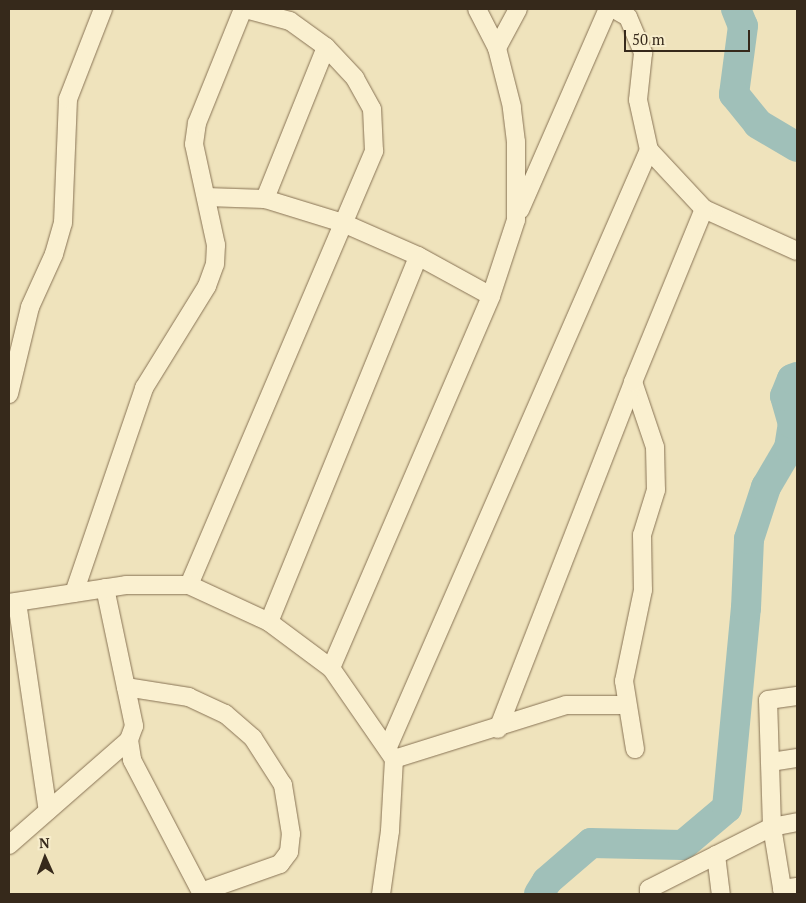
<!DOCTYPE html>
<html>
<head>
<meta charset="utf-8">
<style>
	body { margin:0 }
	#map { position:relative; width:806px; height:903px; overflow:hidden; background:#efe3bc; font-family:"PT Serif",serif }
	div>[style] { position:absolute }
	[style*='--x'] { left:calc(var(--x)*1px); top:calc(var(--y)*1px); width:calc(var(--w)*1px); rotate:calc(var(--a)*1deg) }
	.river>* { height:30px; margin:-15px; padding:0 15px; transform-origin:15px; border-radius:15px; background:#a0c0b9 }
	.roads { filter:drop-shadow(0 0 1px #887355) drop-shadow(0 0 1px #887355) }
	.minor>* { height:18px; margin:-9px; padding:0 9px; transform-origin:9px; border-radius:9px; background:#faf0d0 }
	span { translate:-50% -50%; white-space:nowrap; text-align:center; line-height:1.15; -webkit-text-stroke:4px #f7edcc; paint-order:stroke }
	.frame { position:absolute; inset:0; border:10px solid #36291b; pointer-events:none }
	.north { position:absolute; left:20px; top:833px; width:50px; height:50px; -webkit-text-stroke:4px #f7edcc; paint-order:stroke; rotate:358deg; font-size:14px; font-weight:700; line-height:20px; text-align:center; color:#36291b }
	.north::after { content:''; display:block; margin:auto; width:18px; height:22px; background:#36291b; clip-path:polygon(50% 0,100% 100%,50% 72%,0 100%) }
	.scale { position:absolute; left:624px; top:30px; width:126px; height:22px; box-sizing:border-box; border:2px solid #36291b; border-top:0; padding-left:6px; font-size:15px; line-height:18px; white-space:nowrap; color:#36291b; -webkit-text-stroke:4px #f7edcc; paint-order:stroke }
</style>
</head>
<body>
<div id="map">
	<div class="river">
		<div style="--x:736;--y:9;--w:18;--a:68"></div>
		<div style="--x:743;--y:26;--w:69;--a:97.5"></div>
		<div style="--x:734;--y:94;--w:38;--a:51"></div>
		<div style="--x:758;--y:124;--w:45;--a:30.5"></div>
		<div style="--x:539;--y:894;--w:15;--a:-58"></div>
		<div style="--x:547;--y:881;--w:58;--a:-40.8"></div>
		<div style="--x:591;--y:843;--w:92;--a:1.2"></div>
		<div style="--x:683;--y:845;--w:57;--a:-40.1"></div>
		<div style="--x:727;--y:808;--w:201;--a:-84.6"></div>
		<div style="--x:746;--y:608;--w:69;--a:-87.5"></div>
		<div style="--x:749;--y:539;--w:55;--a:-71.9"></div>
		<div style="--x:766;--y:487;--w:45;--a:-59.5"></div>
		<div style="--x:789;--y:448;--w:24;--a:-81"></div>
		<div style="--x:793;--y:424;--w:29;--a:-106"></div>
		<div style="--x:785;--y:396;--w:18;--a:-68"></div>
		<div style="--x:792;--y:379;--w:5;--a:-22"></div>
	</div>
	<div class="roads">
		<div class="minor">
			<div style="--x:614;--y:9;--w:16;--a:30"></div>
			<div style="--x:628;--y:17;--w:39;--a:67"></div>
			<div style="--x:643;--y:53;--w:47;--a:96.1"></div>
			<div style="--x:638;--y:100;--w:51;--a:77.6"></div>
			<div style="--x:649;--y:150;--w:81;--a:47"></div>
			<div style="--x:704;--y:209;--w:102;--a:24.3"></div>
			<div style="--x:326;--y:47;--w:164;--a:111.9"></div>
			<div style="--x:265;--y:199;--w:82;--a:17.1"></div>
			<div style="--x:343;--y:223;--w:82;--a:23.7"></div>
			<div style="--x:418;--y:256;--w:83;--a:28.7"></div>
			<div style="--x:497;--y:48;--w:44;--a:-61.7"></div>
			<div style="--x:206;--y:197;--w:59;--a:1.9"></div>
			<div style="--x:520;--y:210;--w:219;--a:-66.4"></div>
			<div style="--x:633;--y:382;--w:69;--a:71.3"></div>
			<div style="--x:655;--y:447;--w:43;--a:88.7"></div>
			<div style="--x:656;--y:490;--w:47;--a:107.3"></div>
			<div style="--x:642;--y:535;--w:55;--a:89"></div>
			<div style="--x:643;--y:590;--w:93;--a:101.8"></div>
			<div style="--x:624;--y:681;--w:69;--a:80.8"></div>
			<div style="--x:9;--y:394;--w:89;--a:-76.4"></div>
			<div style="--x:30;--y:307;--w:58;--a:-65.6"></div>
			<div style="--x:54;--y:254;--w:32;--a:-74"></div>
			<div style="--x:63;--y:223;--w:124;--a:-87.7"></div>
			<div style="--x:68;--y:99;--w:97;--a:-68.7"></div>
			<div style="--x:189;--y:585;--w:472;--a:-66.9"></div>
			<div style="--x:374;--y:151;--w:42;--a:-92.7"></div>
			<div style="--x:372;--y:109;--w:35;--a:-119"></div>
			<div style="--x:355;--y:78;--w:42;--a:-133.1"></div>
			<div style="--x:326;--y:47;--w:44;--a:-144.2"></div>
			<div style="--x:290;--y:21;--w:47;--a:-165.1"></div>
			<div style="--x:105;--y:588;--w:141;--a:78.1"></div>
			<div style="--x:134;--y:726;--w:15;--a:110"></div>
			<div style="--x:74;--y:593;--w:217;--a:-71.1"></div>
			<div style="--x:144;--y:388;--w:120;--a:-58.3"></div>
			<div style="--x:207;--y:286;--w:23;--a:-70"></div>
			<div style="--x:215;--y:264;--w:19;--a:-87"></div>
			<div style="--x:216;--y:245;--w:103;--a:-102.3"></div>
			<div style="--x:194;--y:144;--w:21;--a:-82"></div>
			<div style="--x:197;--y:123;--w:123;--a:-68"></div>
			<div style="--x:17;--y:602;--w:211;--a:81.6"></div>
			<div style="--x:9;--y:603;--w:118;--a:-8.7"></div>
			<div style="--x:126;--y:585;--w:63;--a:0"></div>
			<div style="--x:189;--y:585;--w:88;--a:24.8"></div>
			<div style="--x:269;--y:622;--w:77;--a:36.6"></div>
			<div style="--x:331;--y:668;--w:111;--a:55.3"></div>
			<div style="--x:394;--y:759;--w:72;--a:93.2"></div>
			<div style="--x:390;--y:831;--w:64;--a:98.1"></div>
			<div style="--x:269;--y:622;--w:395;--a:-67.8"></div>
			<div style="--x:331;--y:668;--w:405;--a:-66.7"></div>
			<div style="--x:491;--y:296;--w:80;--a:-71.8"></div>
			<div style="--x:516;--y:220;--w:78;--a:-90"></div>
			<div style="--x:516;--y:142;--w:35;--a:-97"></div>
			<div style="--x:512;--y:107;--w:61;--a:-104.3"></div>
			<div style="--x:497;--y:48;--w:44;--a:-117.1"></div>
			<div style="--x:498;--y:729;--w:372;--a:-68.7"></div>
			<div style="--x:633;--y:382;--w:187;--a:-67.7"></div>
			<div style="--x:388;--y:747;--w:652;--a:-66.39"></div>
			<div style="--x:394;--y:759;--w:180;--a:-17.4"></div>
			<div style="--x:566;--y:705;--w:59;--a:0"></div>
			<div style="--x:771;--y:762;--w:26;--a:-9"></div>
			<div style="--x:9;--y:845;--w:159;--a:-41.2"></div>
			<div style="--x:129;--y:740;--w:20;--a:81"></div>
			<div style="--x:132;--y:760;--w:149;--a:62.4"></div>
			<div style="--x:201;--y:892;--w:84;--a:-19.5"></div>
			<div style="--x:280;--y:864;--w:15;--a:-53"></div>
			<div style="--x:289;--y:852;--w:18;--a:-84"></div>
			<div style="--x:291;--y:834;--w:50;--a:-99.3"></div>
			<div style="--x:283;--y:785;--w:56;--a:-122.6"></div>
			<div style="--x:253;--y:738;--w:37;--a:-139"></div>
			<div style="--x:225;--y:714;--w:40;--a:-155"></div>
			<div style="--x:189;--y:697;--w:64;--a:-171"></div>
			<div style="--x:716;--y:855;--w:39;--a:83"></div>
			<div style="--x:782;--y:889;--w:15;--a:-8"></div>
			<div style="--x:649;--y:894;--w:5;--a:-90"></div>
			<div style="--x:649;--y:889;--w:138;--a:-26.8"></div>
			<div style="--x:772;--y:827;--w:127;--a:-91.8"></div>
			<div style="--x:768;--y:700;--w:29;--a:-8"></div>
			<div style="--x:783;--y:894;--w:68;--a:-99.3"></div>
			<div style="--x:772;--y:827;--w:25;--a:-11"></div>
		</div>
	</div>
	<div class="frame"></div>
	<div class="north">N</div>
	<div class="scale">50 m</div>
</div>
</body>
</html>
